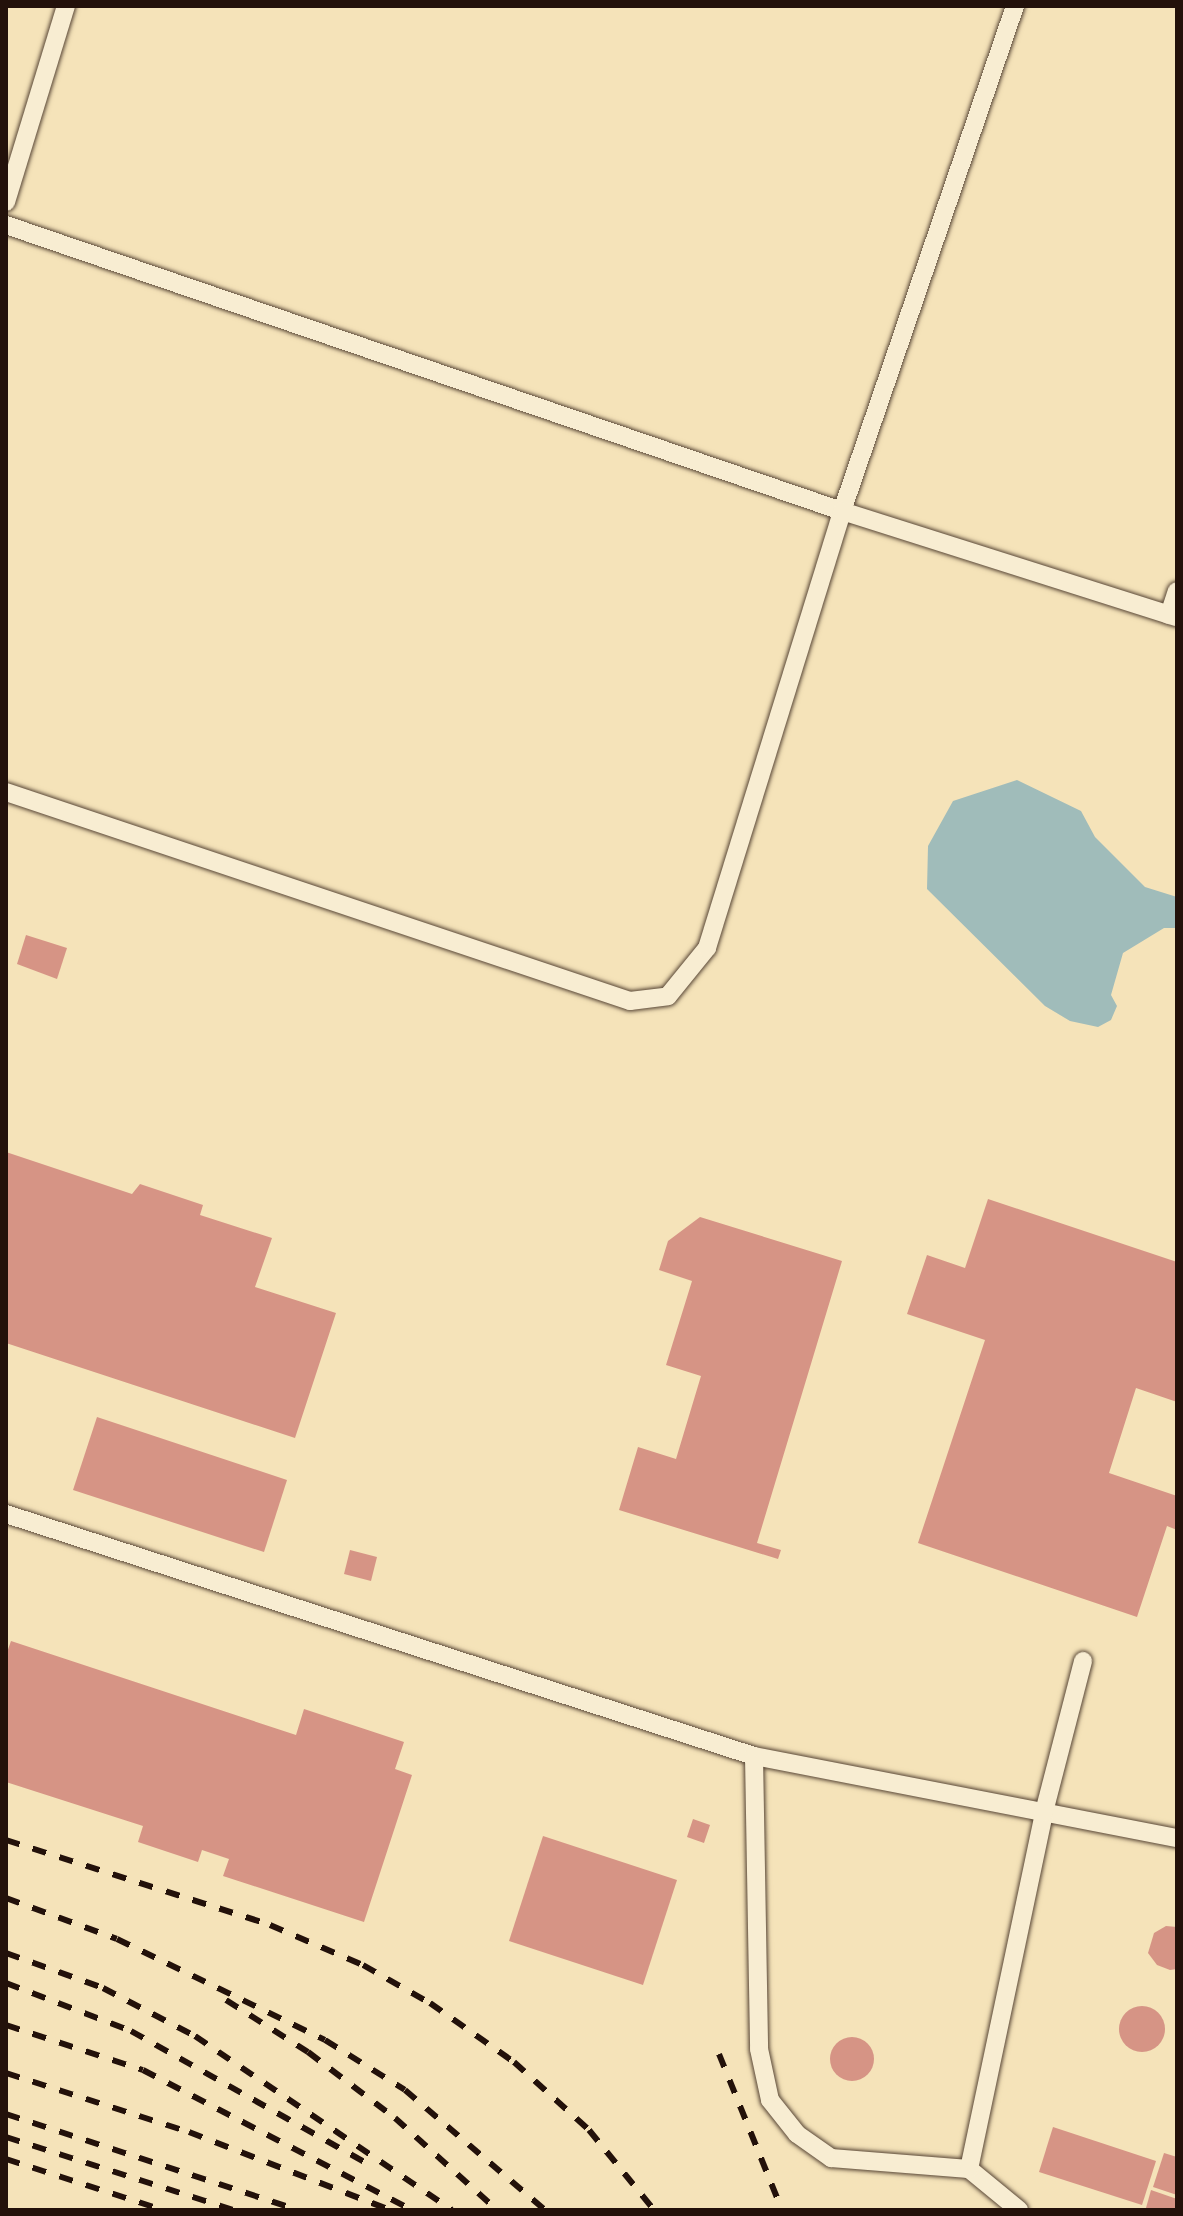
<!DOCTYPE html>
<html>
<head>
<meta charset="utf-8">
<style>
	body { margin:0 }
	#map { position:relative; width:1183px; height:2216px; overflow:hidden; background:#f5e3b9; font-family:"IM FELL French Canon",serif }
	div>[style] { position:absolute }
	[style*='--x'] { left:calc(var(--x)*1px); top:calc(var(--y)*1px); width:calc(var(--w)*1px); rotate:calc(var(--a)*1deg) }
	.water>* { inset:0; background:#a0bcba }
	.building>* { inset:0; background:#d69485 }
	.round { border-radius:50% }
	.roads { filter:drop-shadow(0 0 2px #584636) drop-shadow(0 0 2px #584636) }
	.lane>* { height:18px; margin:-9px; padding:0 9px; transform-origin:9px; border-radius:9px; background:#f8edd2 }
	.rail>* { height:6px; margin-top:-3px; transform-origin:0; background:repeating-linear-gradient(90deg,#23110a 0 14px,transparent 0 28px) }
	span { translate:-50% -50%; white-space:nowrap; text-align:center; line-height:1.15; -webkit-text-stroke:7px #f8edd2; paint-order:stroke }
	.frame { position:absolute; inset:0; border:8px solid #23110a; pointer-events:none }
</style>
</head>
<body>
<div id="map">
	<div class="water">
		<div style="clip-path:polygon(1017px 780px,1081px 811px,1095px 837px,1145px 887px,1177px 897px,1177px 928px,1164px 928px,1123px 953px,1111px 995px,1117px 1006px,1111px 1020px,1098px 1027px,1070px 1021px,1045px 1006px,927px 889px,928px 846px,953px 801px)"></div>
	</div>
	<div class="building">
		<div style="clip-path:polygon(26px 935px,67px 948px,57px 979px,17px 964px)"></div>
		<div style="clip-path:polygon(6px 1152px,132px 1194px,140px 1184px,203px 1205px,200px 1215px,272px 1238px,255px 1287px,336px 1313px,295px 1438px,6px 1343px)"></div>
		<div style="clip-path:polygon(988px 1199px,1177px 1262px,1177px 1402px,1136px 1388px,1109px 1473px,1177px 1496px,1177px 1530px,1167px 1526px,1137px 1617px,918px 1543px,985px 1340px,907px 1314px,927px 1255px,965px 1268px)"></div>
		<div style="clip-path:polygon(700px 1217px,842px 1261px,757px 1543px,781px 1550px,778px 1559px,619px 1510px,638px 1447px,676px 1459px,701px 1376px,666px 1365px,692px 1281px,659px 1270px,668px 1241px)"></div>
		<div style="clip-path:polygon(97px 1417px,287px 1480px,264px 1552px,73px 1490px)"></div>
		<div style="clip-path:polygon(350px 1550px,377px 1557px,371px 1581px,344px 1574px)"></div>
		<div style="clip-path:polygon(11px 1641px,296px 1735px,304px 1709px,404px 1742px,395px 1769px,412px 1775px,364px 1922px,223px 1876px,229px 1859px,202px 1850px,198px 1862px,138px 1842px,143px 1826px,6px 1782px,6px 1655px)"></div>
		<div style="clip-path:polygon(693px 1819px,710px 1825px,704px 1843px,687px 1837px)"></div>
		<div style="clip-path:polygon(543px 1836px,677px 1880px,643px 1985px,509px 1941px)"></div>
		<div style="clip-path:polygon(1166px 1926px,1177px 1927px,1177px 1969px,1170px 1970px,1157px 1965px,1148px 1953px,1154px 1933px)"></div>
		<div class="round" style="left:1119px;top:2006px;width:46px;height:46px"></div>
		<div class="round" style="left:830px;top:2037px;width:44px;height:44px"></div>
		<div style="clip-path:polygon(1053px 2127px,1156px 2161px,1142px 2205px,1039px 2172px)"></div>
		<div style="clip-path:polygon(1164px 2153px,1177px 2157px,1177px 2195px,1153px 2187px)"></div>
		<div style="clip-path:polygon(1151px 2190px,1177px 2199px,1176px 2210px,1146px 2208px)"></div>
	</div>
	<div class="roads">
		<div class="lane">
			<div style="--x:6;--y:202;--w:205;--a:-73"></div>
			<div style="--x:6;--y:225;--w:884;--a:18.89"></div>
			<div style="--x:842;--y:511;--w:534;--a:-71.09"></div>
			<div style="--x:1169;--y:615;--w:25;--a:-72"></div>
			<div style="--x:6;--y:792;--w:658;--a:18.52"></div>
			<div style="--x:630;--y:1001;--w:38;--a:-7"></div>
			<div style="--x:668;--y:996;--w:62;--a:-50.9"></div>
			<div style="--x:707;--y:948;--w:457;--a:-72.8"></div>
			<div style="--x:842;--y:511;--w:351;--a:17.6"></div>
			<div style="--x:6;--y:1514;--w:786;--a:17.93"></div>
			<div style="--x:754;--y:1756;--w:431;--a:11"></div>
			<div style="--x:754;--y:1756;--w:293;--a:89"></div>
			<div style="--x:759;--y:2049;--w:52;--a:77.8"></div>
			<div style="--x:770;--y:2100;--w:43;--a:51.5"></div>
			<div style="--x:797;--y:2134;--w:42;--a:35.2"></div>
			<div style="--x:831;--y:2158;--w:138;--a:4.6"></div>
			<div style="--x:1019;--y:2210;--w:65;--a:-140.6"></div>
			<div style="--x:969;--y:2169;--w:365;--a:-78.1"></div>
			<div style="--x:1044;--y:1812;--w:156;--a:-75.5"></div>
		</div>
	</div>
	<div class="rail">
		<div style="--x:6;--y:1840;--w:277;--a:17.8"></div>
		<div style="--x:270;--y:1925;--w:101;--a:23.3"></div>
		<div style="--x:363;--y:1965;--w:77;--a:29.6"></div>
		<div style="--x:430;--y:2003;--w:103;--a:35.1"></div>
		<div style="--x:514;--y:2062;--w:101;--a:42.2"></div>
		<div style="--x:589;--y:2130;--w:103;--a:50.9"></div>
		<div style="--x:6;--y:1898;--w:118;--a:20.3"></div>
		<div style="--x:117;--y:1939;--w:231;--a:25.9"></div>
		<div style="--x:325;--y:2040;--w:94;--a:32"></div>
		<div style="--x:405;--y:2090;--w:184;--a:40.6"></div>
		<div style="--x:6;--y:1953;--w:103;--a:19.8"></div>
		<div style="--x:103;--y:1988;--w:104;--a:27.6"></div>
		<div style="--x:195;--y:2036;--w:310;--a:34.1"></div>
		<div style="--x:6;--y:1983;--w:134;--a:21"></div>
		<div style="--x:131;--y:2031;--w:274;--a:29.3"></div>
		<div style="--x:226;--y:2000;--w:97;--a:32.4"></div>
		<div style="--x:308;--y:2052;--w:109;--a:37.2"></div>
		<div style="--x:395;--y:2118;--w:137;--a:42"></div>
		<div style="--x:6;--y:2025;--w:144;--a:18.2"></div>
		<div style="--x:143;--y:2070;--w:303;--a:27.5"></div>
		<div style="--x:719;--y:2054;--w:168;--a:68"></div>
		<div style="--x:6;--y:2073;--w:192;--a:17.9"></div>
		<div style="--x:189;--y:2132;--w:216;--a:21.2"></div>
		<div style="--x:6;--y:2114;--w:307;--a:18.2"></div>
		<div style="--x:6;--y:2137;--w:238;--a:17.8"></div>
		<div style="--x:6;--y:2159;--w:165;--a:18"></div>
	</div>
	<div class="frame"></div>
</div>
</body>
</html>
